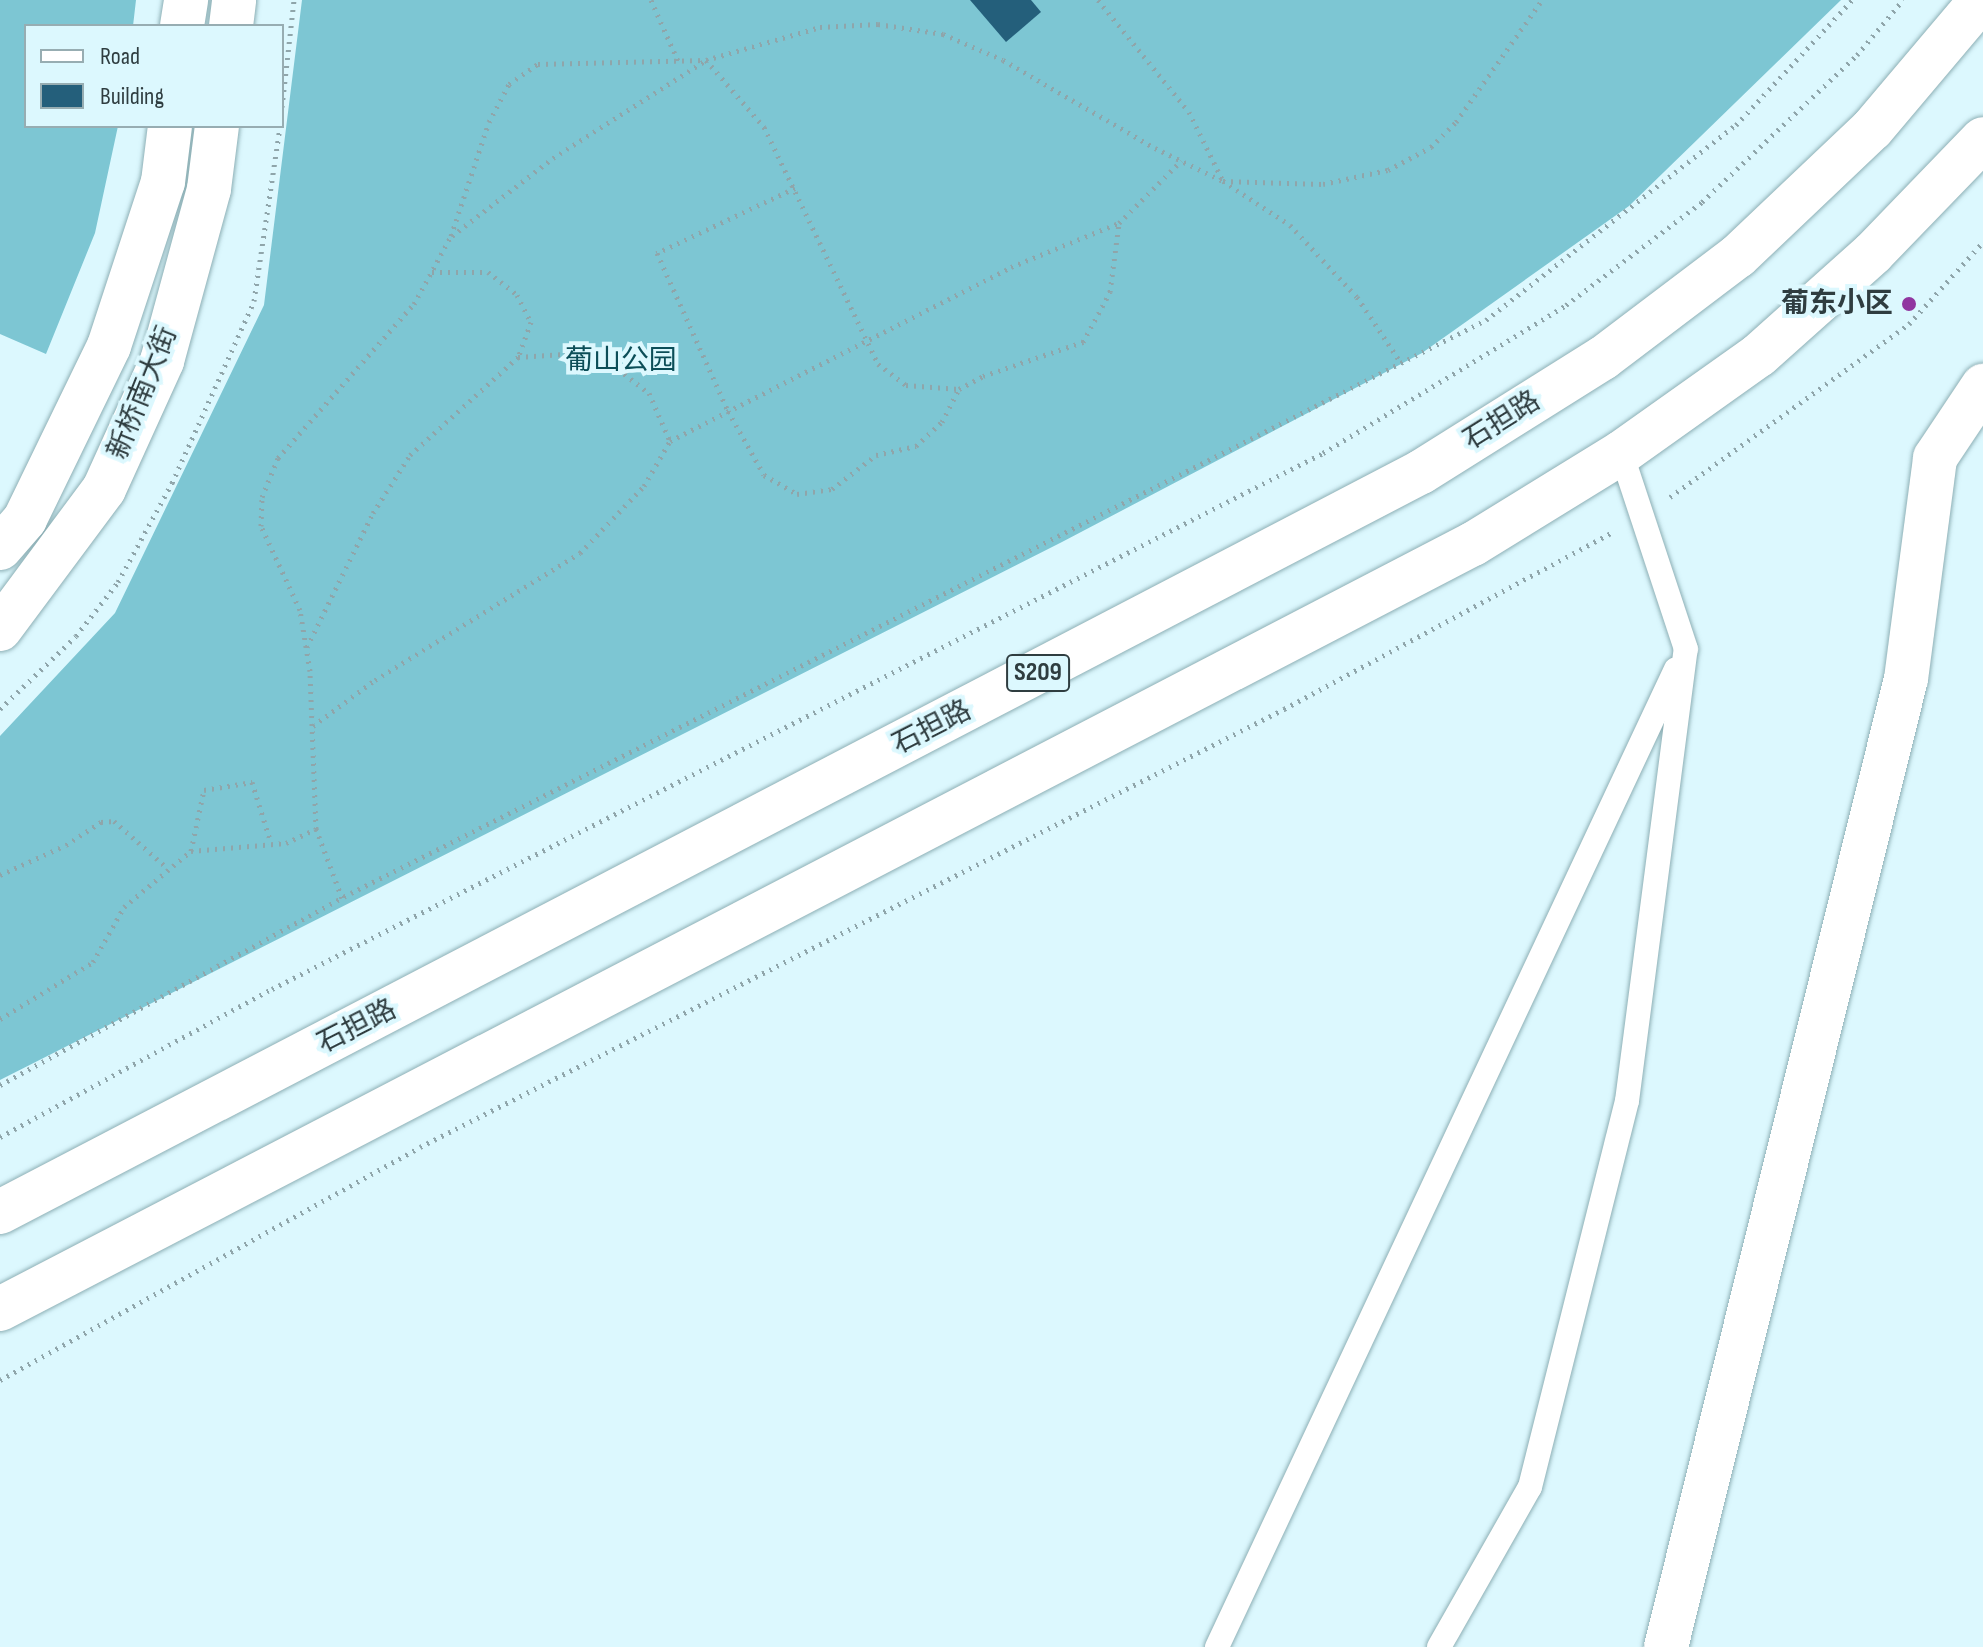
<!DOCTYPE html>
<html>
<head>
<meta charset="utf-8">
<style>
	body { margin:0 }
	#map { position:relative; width:1983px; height:1647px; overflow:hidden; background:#dcf8fe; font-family:"Sofia Sans Condensed","Noto Sans SC",sans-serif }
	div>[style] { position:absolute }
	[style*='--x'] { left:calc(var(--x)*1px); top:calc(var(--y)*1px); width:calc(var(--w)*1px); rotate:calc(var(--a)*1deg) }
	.forest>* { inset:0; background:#7dc6d3 }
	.building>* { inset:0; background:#245f7b }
	.path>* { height:5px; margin-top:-2.5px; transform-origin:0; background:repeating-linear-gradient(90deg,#8fa5aa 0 2px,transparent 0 8px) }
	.roads { filter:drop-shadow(0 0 2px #8dafb5) drop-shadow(0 0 2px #8dafb5) }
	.service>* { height:24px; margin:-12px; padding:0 12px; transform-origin:12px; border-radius:12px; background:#fff }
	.minor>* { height:44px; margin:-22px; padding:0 22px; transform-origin:22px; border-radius:22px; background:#fff }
	.secondary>* { height:44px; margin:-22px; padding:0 22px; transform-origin:22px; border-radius:22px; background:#fff }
	.primary>* { height:44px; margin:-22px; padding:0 22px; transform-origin:22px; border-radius:22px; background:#fff }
	.dots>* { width:22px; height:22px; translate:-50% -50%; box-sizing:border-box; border:4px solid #dcf8fe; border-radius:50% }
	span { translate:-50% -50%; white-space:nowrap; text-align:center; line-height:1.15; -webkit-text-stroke:8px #dcf8fe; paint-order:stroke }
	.shield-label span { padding:2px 6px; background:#dcf8fe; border:2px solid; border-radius:6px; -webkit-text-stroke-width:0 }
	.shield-label { font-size:26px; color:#2f3d40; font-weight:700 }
	.poi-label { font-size:28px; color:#2f3d40; font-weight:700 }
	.right { translate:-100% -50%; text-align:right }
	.park-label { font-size:28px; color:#0c4e58 }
	.street-label { font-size:28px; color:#2f3d40 }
	.legend { position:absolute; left:24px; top:24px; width:260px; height:104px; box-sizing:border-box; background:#dcf8fe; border:2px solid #97adb2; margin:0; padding:10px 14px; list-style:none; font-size:24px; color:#2f3d40 }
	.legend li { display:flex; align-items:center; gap:16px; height:40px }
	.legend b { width:40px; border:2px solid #97adb2 }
</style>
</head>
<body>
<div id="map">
	<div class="forest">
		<div style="clip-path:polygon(0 0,136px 0,133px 26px,26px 26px,26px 126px,118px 126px,95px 233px,46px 354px,0 334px)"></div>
		<div style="clip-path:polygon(302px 0,1841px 0,1629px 206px,1422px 353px,1062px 542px,0 1080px,0 736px,115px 613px,264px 305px)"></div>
	</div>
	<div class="building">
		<div style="clip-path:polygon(970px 0,1031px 0,1041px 12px,1006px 42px)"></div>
	</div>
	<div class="path">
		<div style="--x:651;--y:0;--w:67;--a:66.1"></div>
		<div style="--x:1098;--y:0;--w:144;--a:50.9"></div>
		<div style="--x:1189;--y:112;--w:77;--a:63.8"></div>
		<div style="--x:1223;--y:181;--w:100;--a:1.7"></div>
		<div style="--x:1323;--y:184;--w:66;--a:-12.2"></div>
		<div style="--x:1388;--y:170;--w:49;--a:-28.1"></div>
		<div style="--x:1431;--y:147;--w:35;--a:-45"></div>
		<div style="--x:1456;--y:122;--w:149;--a:-54.8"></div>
		<div style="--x:282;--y:107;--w:108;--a:-83.6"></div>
		<div style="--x:795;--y:188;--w:153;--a:154.8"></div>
		<div style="--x:657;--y:253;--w:173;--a:65.8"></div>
		<div style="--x:728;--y:411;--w:73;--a:60.6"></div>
		<div style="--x:764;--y:475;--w:38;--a:30"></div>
		<div style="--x:797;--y:494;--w:35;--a:-8"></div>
		<div style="--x:832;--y:489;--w:56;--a:-37.7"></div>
		<div style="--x:876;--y:455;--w:41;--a:-12.7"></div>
		<div style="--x:916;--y:446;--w:35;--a:-43"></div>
		<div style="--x:942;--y:422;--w:37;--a:-63"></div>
		<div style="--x:959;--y:389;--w:27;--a:-28"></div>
		<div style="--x:983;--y:376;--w:106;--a:-18.8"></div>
		<div style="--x:1083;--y:342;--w:57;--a:-61.6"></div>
		<div style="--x:1110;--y:292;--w:69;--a:-82.5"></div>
		<div style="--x:452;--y:236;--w:128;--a:-37.7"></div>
		<div style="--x:553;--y:158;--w:182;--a:-32.6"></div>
		<div style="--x:706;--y:60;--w:89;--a:49.1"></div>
		<div style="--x:764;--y:127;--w:263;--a:64.3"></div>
		<div style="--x:878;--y:364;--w:35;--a:37"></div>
		<div style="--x:906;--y:385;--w:53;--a:4.3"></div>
		<div style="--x:432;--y:272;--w:56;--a:0"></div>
		<div style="--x:488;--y:272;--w:37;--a:38"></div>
		<div style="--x:517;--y:295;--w:30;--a:63"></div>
		<div style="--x:531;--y:322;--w:37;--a:110"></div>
		<div style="--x:1670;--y:497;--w:295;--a:-35.9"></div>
		<div style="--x:1909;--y:324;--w:110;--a:-47.9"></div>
		<div style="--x:307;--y:647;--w:149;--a:-63.8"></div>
		<div style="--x:373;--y:513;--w:69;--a:-57.5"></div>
		<div style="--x:410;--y:455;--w:146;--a:-42.2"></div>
		<div style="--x:518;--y:357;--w:46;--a:-3.7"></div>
		<div style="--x:564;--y:354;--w:56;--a:15.5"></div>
		<div style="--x:618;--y:369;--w:39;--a:38"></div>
		<div style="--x:649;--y:393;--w:52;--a:66.4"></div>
		<div style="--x:0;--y:709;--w:105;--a:-43.8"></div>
		<div style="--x:76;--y:636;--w:68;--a:-52.1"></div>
		<div style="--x:118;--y:582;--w:113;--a:-61.4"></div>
		<div style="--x:172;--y:483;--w:200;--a:-65.7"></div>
		<div style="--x:254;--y:301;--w:177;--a:-81.5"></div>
		<div style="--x:313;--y:726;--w:77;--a:-36.6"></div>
		<div style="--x:375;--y:680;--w:241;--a:-31.8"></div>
		<div style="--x:580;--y:553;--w:93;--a:-46.3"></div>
		<div style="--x:644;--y:486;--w:52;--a:-60"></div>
		<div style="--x:670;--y:441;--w:383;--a:-27"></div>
		<div style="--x:1011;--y:267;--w:117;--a:-22.2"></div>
		<div style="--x:1119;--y:223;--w:88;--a:-45"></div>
		<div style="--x:191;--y:851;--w:62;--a:-78"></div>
		<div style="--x:204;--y:790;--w:49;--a:-9.5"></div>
		<div style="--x:252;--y:782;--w:64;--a:72.7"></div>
		<div style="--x:0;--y:875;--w:72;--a:-24.4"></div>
		<div style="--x:66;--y:845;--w:42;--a:-33.3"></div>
		<div style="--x:101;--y:822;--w:13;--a:-4"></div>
		<div style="--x:114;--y:821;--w:69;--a:41.5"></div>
		<div style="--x:342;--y:898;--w:74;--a:-110.6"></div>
		<div style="--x:316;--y:829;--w:158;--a:-92.2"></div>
		<div style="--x:310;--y:671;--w:62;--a:-99.3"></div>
		<div style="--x:300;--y:610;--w:93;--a:-114.9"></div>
		<div style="--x:261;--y:526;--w:29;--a:-88"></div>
		<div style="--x:262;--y:497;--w:42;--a:-67.7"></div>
		<div style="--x:278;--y:458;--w:205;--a:-48.6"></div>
		<div style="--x:414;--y:304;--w:77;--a:-61.4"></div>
		<div style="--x:451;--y:236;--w:120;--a:-71.6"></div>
		<div style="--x:489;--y:122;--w:43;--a:-62.2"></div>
		<div style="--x:509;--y:84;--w:35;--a:-35"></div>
		<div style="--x:538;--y:64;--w:168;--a:-1.4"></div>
		<div style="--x:706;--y:60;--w:119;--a:-16.1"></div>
		<div style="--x:820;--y:27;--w:58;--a:-3"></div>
		<div style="--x:878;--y:24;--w:66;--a:8.7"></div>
		<div style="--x:943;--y:34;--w:65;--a:23.4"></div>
		<div style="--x:1003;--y:60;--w:176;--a:30.1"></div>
		<div style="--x:1155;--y:148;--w:76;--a:25.9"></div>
		<div style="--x:1223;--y:181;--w:80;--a:33.3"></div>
		<div style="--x:1290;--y:225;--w:98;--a:47.1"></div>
		<div style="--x:1357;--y:297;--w:79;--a:56.3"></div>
		<div style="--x:0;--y:1019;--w:109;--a:-31.5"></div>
		<div style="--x:93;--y:962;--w:63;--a:-60.6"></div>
		<div style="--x:124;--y:907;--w:87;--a:-39.9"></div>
		<div style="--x:191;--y:851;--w:95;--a:-4.8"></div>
		<div style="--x:286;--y:843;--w:33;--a:-25"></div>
		<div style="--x:0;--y:1085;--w:400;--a:-28.7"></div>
		<div style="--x:351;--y:893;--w:1271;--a:-26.79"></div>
		<div style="--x:1486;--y:320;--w:317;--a:-38"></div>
		<div style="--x:1736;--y:125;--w:171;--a:-47.1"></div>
		<div style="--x:0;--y:1137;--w:310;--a:-28.6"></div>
		<div style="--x:272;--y:989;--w:1180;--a:-27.02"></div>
		<div style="--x:1323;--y:453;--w:285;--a:-31.3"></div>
		<div style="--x:1566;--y:305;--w:171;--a:-37.1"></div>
		<div style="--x:1702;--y:202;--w:214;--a:-43.5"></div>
		<div style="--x:1857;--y:55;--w:72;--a:-50.1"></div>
		<div style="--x:0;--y:1380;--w:480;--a:-29"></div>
		<div style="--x:420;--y:1147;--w:969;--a:-26.88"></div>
		<div style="--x:1284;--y:709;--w:374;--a:-28.3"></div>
	</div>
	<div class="roads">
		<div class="service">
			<div style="--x:1217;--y:1647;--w:1080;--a:-64.86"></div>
			<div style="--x:1439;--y:1647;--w:184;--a:-60.4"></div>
			<div style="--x:1530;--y:1487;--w:398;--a:-75.9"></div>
			<div style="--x:1627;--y:1101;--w:456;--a:-82.6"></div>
			<div style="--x:1686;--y:649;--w:206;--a:-108.3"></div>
		</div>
		<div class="minor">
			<div style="--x:1666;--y:1647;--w:997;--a:-76.08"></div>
			<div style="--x:1906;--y:679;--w:223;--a:-82.5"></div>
			<div style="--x:1935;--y:458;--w:87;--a:-56.3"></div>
		</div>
		<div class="secondary">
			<div style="--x:182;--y:26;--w:26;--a:-81"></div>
			<div style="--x:231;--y:26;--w:26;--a:-83"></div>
			<div style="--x:0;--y:548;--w:38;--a:-49"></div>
			<div style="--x:25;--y:519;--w:192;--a:-64.1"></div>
			<div style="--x:109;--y:346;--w:173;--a:-71.8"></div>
			<div style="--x:163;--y:182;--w:56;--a:-82.9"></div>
			<div style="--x:0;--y:629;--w:174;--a:-53.4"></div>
			<div style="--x:104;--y:489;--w:141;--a:-65.6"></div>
			<div style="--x:162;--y:361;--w:178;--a:-74.7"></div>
			<div style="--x:209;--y:189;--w:64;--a:-82.8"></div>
		</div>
		<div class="primary">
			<div style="--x:0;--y:1212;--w:1602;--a:-27.51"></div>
			<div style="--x:1421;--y:472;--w:215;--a:-32.1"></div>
			<div style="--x:1603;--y:358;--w:169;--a:-37.1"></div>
			<div style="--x:1738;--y:256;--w:185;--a:-43.5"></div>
			<div style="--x:1872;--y:129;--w:169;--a:-49.8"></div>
			<div style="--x:0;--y:1309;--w:1660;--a:-27.45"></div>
			<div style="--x:1473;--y:544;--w:174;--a:-31.6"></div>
			<div style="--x:1621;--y:453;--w:169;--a:-35.4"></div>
			<div style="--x:1759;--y:355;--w:153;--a:-41.8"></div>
			<div style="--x:1873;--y:253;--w:158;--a:-46"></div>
		</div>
	</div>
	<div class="dots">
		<div style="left:1909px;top:304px;background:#9136a0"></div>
	</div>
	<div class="shield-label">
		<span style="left:1038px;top:673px">S209</span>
	</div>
	<div class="poi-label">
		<span class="right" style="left:1893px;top:304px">葡东小区</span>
	</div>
	<div class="park-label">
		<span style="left:621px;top:361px">葡山公园</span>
	</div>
	<div class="street-label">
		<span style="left:143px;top:393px;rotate:-68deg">新桥南大街</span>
		<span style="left:1502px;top:421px;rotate:-32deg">石担路</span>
		<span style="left:932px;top:728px;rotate:-27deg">石担路</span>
		<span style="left:357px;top:1027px;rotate:-27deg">石担路</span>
	</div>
	<ul class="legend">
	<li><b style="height:10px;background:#fff"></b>Road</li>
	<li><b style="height:22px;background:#245f7b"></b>Building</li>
	</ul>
</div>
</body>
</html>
